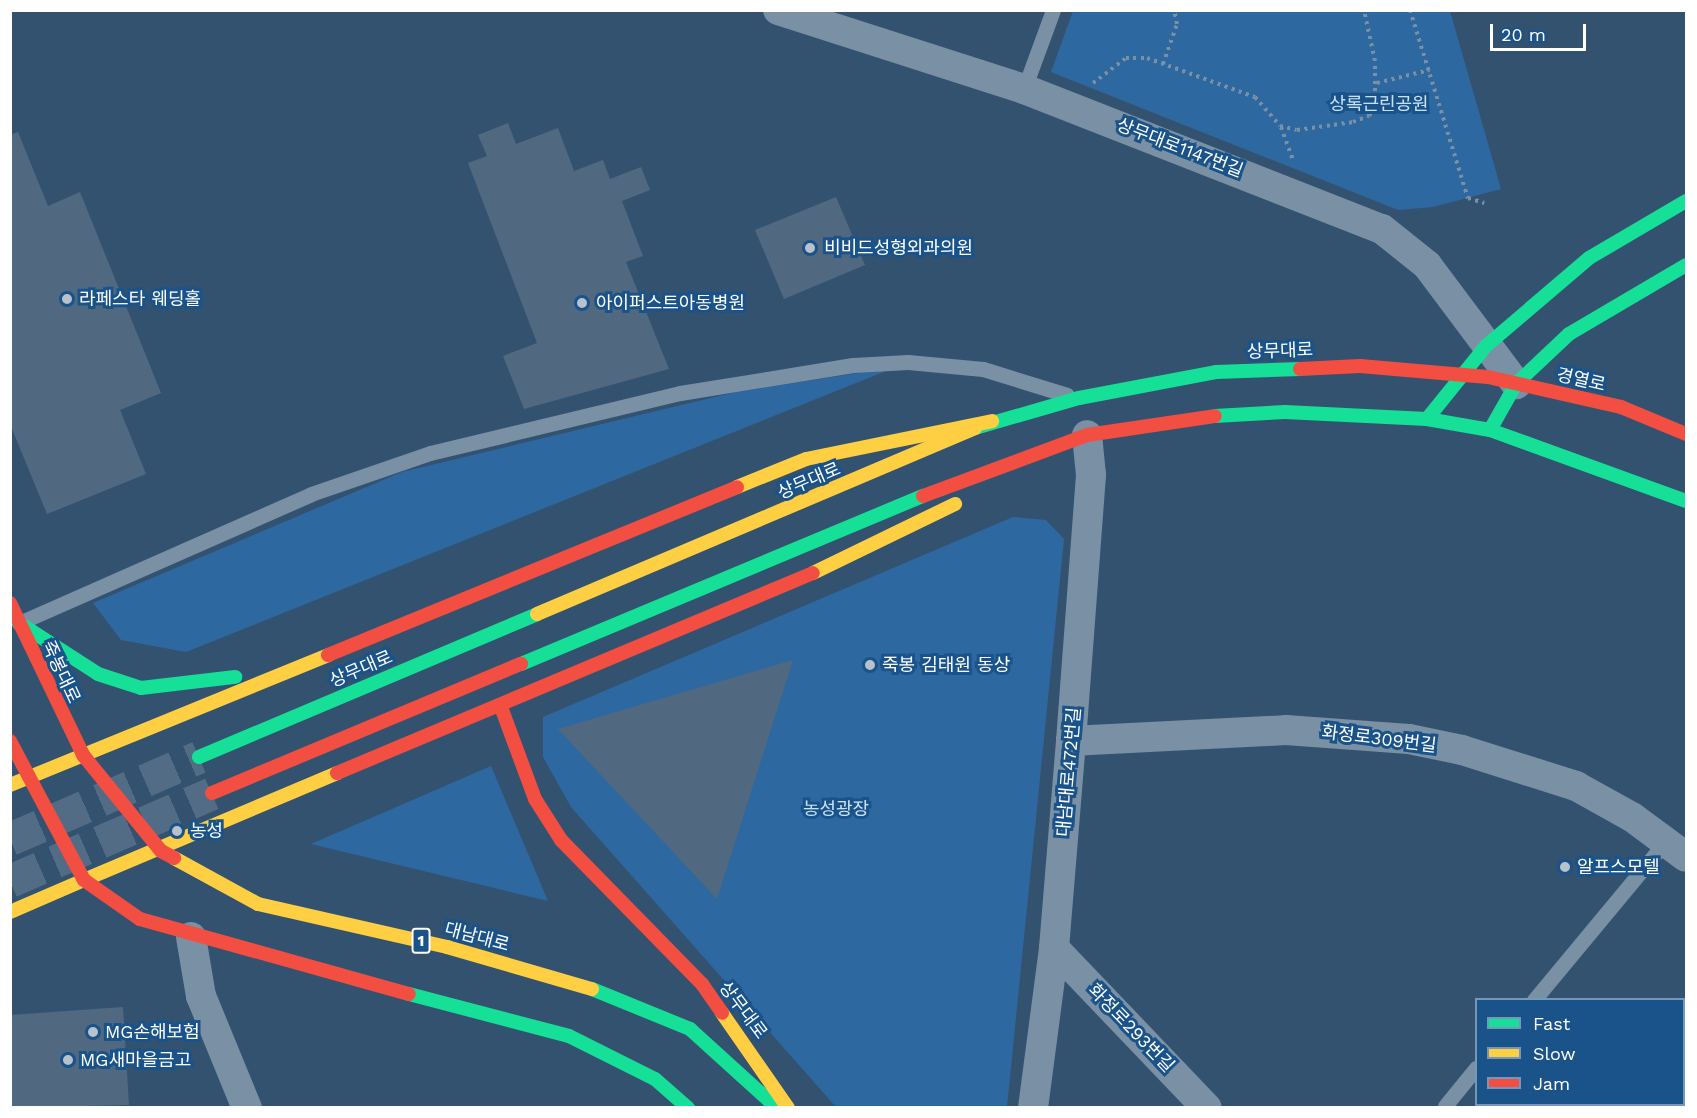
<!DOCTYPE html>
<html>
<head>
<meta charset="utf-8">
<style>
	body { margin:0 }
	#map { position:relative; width:1697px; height:1118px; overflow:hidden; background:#335270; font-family:"Work Sans","Noto Sans KR",sans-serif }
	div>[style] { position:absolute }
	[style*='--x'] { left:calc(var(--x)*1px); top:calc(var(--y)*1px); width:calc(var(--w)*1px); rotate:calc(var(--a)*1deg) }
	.green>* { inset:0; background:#2e68a0 }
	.building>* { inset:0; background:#506980 }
	.secondary-tunnel>* { height:33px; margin-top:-16.5px; transform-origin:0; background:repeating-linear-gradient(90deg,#526c85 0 33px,transparent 0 49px) }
	.path>* { height:4px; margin-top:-2px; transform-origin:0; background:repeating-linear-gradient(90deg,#7a90a5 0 3px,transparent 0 7.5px) }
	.lane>* { height:15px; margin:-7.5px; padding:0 7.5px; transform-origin:7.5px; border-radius:7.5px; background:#7a90a5 }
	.street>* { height:30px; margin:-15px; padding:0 15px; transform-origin:15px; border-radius:15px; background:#7a90a5 }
	.fast>* { height:14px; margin:-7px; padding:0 7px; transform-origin:7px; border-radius:7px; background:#16e098 }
	.slow>* { height:14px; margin:-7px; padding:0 7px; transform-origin:7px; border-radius:7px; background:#ffcf43 }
	.jam>* { height:14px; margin:-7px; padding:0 7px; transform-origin:7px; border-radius:7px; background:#f24e42 }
	.dots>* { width:16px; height:16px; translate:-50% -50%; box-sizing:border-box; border:3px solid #1a5389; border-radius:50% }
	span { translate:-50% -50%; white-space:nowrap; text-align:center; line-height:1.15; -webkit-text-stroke:6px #1a5389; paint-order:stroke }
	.shield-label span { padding:2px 4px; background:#1a5389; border:2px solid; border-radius:4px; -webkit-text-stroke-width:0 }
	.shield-label { font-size:16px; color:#fff; font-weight:700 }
	.park-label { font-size:18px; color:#c9e2f9 }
	.street-label { font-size:18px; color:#fff }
	.poi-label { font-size:18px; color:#fff }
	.left { translate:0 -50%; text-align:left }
	.frame { position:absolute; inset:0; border:12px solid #fff; pointer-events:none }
	.legend { position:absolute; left:1475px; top:998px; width:210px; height:108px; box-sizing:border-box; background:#1a5389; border:2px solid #7698b8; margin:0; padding:8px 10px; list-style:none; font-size:18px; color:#fff }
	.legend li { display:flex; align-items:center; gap:12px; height:30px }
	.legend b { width:30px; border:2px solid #7698b8 }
	.scale { position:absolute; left:1490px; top:24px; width:96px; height:27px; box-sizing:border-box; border:3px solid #fff; border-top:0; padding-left:8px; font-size:18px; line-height:21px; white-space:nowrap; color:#fff; -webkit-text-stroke:4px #1a5389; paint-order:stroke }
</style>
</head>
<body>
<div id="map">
	<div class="green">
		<div style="clip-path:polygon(1073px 11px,1450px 11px,1501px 189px,1433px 207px,1398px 210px,1051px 72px)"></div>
		<div style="clip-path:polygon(896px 367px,186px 652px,121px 640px,93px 603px,402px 472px,736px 392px)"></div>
		<div style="clip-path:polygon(1013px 517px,1046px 520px,1064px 539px,1007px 1107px,836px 1107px,571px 807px,543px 757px,543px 717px)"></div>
		<div style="clip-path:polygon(491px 766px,548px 901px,311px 844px)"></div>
	</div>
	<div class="building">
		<div style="clip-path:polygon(508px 123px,516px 144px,558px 128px,574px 171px,603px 160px,610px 179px,641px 167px,650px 190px,622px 201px,643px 256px,626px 262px,669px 369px,524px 409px,503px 356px,537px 343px,468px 163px,487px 156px,478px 135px)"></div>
		<div style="clip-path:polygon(18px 132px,48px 206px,80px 192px,161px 393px,120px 410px,146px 474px,47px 514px,10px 424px,10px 135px)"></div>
		<div style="clip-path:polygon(836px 197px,865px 265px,784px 299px,755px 230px)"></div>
		<div style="clip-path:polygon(793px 660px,717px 899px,558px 729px)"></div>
		<div style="clip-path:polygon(123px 1007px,129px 1105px,10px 1108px,10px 1015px)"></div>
	</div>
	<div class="secondary-tunnel">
		<div style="--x:10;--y:839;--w:206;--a:-23.5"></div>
		<div style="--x:10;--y:881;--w:220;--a:-23.5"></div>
	</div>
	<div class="path">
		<div style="--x:1410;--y:10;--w:197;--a:72.9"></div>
		<div style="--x:1468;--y:198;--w:17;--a:17"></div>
		<div style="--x:1163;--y:64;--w:42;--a:-70.7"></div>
		<div style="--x:1177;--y:24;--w:14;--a:-102"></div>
		<div style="--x:1093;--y:83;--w:41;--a:-37.1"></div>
		<div style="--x:1126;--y:58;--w:21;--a:0"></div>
		<div style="--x:1147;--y:58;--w:115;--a:19.9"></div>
		<div style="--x:1255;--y:97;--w:38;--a:49"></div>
		<div style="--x:1280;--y:126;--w:17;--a:13"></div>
		<div style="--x:1297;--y:130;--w:57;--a:-8.1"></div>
		<div style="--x:1353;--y:122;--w:17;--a:-21"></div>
		<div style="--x:1369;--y:116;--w:12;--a:-59"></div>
		<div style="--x:1375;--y:106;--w:45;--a:-90"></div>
		<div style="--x:1375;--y:61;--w:52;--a:-102.2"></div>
		<div style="--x:1377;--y:83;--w:54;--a:-14"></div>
		<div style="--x:1281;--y:127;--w:37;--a:70"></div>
	</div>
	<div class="lane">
		<div style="--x:1024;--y:89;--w:84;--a:-69.8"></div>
		<div style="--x:19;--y:623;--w:319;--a:-23.8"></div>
		<div style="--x:311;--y:494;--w:126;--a:-19"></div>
		<div style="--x:430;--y:453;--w:257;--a:-13.5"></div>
		<div style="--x:680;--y:393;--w:175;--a:-9.2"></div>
		<div style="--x:853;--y:365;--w:55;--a:-3.1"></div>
		<div style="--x:908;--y:362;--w:75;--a:5.3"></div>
		<div style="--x:983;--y:369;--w:88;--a:17.2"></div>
		<div style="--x:1534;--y:1000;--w:207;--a:-50.3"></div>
		<div style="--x:1445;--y:1106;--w:49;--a:-50.8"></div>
	</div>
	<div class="street">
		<div style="--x:778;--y:10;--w:258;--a:17.8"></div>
		<div style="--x:1024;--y:89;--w:384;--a:21.4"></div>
		<div style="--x:1382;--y:229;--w:58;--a:38.7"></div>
		<div style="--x:1427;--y:265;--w:149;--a:53.2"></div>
		<div style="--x:1071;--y:741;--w:215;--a:-2.9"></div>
		<div style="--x:1286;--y:730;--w:123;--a:4.2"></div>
		<div style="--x:1409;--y:739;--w:54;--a:11.7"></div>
		<div style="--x:1462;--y:750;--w:120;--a:17.5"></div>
		<div style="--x:1576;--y:786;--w:64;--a:29"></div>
		<div style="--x:1632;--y:817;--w:67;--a:36.5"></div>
		<div style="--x:191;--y:937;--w:60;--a:80.4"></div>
		<div style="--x:201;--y:996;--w:121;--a:67.7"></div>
		<div style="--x:1054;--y:948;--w:221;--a:46.3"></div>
		<div style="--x:1033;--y:1108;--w:161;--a:-82.5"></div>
		<div style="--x:1054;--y:948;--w:208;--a:-85.3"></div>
		<div style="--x:1071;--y:741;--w:267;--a:-85.7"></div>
		<div style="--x:1091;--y:475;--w:40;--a:-95.7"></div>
	</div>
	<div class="fast">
		<div style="--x:1215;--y:416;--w:70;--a:-3.3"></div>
		<div style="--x:1285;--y:412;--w:142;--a:2.8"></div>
		<div style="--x:1427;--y:419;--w:64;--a:9.9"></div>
		<div style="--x:1490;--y:430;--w:208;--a:19.9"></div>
		<div style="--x:1427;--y:419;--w:94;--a:-51.1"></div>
		<div style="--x:1486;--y:346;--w:135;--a:-40.5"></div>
		<div style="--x:1589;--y:258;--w:113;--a:-30.4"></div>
		<div style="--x:975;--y:428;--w:108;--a:-16.1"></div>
		<div style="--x:1079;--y:398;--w:139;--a:-10.7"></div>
		<div style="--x:1216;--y:372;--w:84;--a:-2"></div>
		<div style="--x:1490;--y:430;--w:53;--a:-60.5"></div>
		<div style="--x:1516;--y:384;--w:73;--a:-43.3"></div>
		<div style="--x:1569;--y:334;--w:136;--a:-30.5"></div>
		<div style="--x:19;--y:623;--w:94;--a:32.8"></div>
		<div style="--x:98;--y:674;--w:45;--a:18"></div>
		<div style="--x:141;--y:688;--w:95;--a:-6.7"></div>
		<div style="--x:521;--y:664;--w:436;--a:-22.7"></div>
		<div style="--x:199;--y:757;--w:367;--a:-22.9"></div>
		<div style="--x:592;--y:989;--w:106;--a:22.2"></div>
		<div style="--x:690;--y:1029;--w:118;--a:42.2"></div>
		<div style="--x:409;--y:994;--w:165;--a:14.7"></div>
		<div style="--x:569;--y:1036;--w:96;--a:26.6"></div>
		<div style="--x:655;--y:1079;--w:44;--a:41.3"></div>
	</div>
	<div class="slow">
		<div style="--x:737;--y:487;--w:74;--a:-22.1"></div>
		<div style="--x:806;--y:459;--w:190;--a:-11.5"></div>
		<div style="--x:813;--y:573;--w:158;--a:-25.9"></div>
		<div style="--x:537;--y:614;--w:476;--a:-23"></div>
		<div style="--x:10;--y:785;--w:344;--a:-22.2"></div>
		<div style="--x:174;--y:858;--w:96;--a:28.7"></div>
		<div style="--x:258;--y:904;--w:194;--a:12.8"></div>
		<div style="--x:447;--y:947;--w:151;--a:16.2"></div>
		<div style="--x:84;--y:880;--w:275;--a:-22.9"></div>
		<div style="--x:10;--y:912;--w:81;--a:-23.4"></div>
		<div style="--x:722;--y:1013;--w:116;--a:55.2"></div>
	</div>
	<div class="jam">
		<div style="--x:1300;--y:369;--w:60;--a:-2.9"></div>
		<div style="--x:1360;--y:366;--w:128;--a:4.9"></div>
		<div style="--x:1488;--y:377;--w:136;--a:12.7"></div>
		<div style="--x:1621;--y:407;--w:70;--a:22.6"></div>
		<div style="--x:923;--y:496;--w:175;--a:-20.4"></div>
		<div style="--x:1087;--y:435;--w:129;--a:-8.4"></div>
		<div style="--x:10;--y:603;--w:169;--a:64.3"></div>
		<div style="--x:83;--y:755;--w:124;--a:50.9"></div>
		<div style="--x:161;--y:851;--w:15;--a:28"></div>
		<div style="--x:328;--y:655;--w:442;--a:-22.3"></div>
		<div style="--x:501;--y:707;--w:98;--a:69.7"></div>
		<div style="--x:535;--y:799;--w:49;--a:57.6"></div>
		<div style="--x:561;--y:840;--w:202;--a:45.6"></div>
		<div style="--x:702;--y:984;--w:35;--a:55"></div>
		<div style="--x:10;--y:741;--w:157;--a:62"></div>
		<div style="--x:84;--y:880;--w:68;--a:34.9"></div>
		<div style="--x:140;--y:919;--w:279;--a:15.6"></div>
		<div style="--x:337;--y:773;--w:516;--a:-22.79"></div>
		<div style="--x:212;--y:793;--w:335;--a:-22.7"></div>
	</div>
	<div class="dots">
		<div style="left:810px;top:248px;background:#b8c2cd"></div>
		<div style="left:67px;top:299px;background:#b8c2cd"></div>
		<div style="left:582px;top:303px;background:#b8c2cd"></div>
		<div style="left:870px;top:665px;background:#b8c2cd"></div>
		<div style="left:177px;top:831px;background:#b8c2cd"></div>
		<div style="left:1565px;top:867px;background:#b8c2cd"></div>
		<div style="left:93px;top:1032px;background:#b8c2cd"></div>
		<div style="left:68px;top:1060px;background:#b8c2cd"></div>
	</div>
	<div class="shield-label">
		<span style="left:421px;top:941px">1</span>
	</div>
	<div class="park-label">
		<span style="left:1379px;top:104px">상록근린공원</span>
		<span style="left:836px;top:809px">농성광장</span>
	</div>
	<div class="street-label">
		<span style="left:1180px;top:148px;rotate:21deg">상무대로1147번길</span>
		<span style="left:1280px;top:351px;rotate:-2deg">상무대로</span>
		<span style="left:1581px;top:380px;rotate:13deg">경열로</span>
		<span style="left:809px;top:481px;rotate:-23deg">상무대로</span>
		<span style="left:361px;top:669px;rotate:-23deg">상무대로</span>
		<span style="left:61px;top:672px;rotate:65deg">죽봉대로</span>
		<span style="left:1379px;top:739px;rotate:7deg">화정로309번길</span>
		<span style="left:1069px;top:772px;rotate:-85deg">대남대로472번길</span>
		<span style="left:477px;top:937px;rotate:15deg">대남대로</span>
		<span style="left:743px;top:1010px;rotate:53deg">상무대로</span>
		<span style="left:1131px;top:1028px;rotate:46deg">화정로293번길</span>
	</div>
	<div class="poi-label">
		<span class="left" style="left:824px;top:248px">비비드성형외과의원</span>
		<span class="left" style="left:79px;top:299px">라페스타 웨딩홀</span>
		<span class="left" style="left:596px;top:303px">아이퍼스트아동병원</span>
		<span class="left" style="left:882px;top:665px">죽봉 김태원 동상</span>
		<span class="left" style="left:190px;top:831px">농성</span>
		<span class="left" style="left:1577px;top:867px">알프스모텔</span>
		<span class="left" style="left:105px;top:1032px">MG손해보험</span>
		<span class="left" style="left:80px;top:1060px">MG새마을금고</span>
	</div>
	<div class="frame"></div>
	<ul class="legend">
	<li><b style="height:8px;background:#16e098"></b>Fast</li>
	<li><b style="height:8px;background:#ffcf43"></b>Slow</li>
	<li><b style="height:8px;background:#f24e42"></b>Jam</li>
	</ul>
	<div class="scale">20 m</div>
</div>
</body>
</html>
